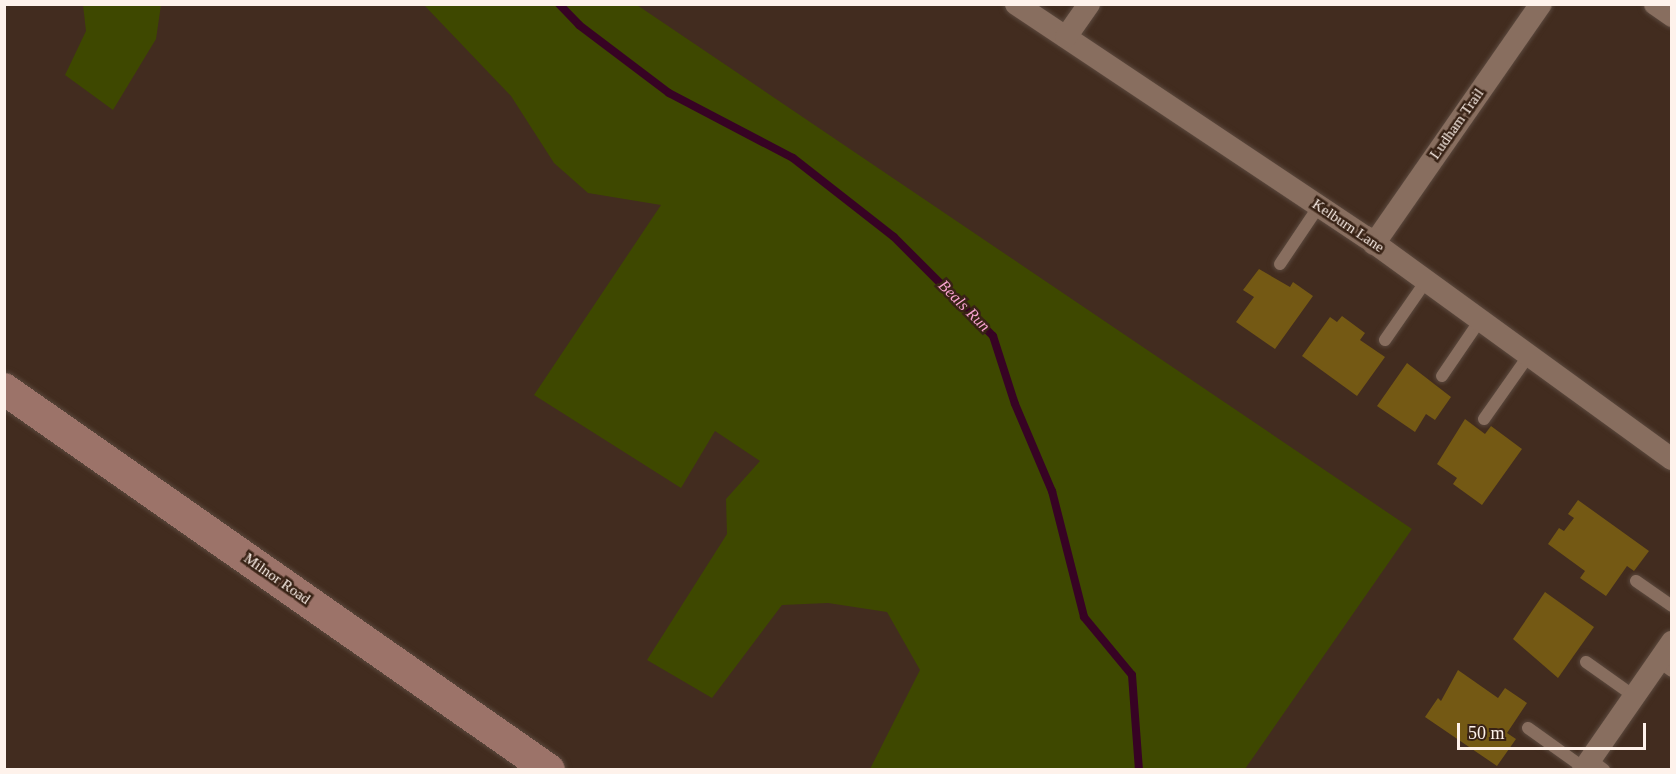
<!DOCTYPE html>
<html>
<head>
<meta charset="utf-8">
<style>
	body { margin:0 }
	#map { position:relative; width:1676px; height:774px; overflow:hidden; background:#422c1f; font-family:"Times New Roman",serif }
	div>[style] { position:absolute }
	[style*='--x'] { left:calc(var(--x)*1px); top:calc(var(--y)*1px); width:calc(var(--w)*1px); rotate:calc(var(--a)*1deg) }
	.green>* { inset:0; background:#3e4800 }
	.stream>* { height:8px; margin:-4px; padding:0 4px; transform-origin:4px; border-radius:4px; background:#370324 }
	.building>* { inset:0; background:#745914 }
	.roads { filter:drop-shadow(0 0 2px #5b493e) drop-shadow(0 0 2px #5b493e) }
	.service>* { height:12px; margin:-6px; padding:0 6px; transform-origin:6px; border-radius:6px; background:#886e5f }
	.minor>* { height:22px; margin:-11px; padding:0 11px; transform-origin:11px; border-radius:11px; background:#886e5f }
	.secondary>* { height:32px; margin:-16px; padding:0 16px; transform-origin:16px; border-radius:16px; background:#9c7369 }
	span { translate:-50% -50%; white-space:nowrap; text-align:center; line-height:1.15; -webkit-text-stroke:5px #382215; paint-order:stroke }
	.street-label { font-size:15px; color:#fef2eb }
	.water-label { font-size:16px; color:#f7a2cf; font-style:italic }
	.frame { position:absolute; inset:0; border:6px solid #fef2eb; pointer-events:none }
	.scale { position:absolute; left:1457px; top:723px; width:189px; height:27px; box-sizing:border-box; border:3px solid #fef2eb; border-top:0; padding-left:8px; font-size:18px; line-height:21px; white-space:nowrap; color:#fef2eb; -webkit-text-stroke:4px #382215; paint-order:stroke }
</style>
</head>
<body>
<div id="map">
	<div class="green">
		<div style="clip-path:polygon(83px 5px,161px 5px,156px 39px,113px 110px,65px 75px,86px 31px)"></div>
		<div style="clip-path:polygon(424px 5px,637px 5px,1412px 529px,1245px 769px,870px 769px,920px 670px,887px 612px,828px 603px,782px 605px,712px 698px,647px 660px,727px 534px,726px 499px,760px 461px,715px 431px,681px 488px,534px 395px,661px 205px,588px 193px,554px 163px,511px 96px)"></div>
	</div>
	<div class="stream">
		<div style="--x:559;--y:4;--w:29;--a:46"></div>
		<div style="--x:579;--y:25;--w:113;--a:37.1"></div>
		<div style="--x:669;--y:93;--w:140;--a:27.7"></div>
		<div style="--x:793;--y:158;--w:128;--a:38"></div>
		<div style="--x:894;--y:237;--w:140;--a:45"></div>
		<div style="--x:993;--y:336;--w:71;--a:72.1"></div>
		<div style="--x:1015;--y:404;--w:95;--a:67"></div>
		<div style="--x:1052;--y:491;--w:130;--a:75.7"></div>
		<div style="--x:1084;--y:617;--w:75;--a:50.4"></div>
		<div style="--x:1132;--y:675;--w:95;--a:85.8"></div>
	</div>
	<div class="building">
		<div style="clip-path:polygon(1259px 269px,1290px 287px,1293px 282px,1313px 296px,1275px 349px,1236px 322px,1254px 297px,1243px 290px)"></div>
		<div style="clip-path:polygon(1342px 316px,1365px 333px,1360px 340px,1385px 357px,1357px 396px,1302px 356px,1330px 317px,1337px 322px)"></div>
		<div style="clip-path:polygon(1407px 363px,1451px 397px,1435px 420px,1426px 414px,1415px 432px,1377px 406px)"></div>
		<div style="clip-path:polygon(1465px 419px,1485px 434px,1491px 426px,1522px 449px,1482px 505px,1453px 484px,1457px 478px,1437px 464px)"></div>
		<div style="clip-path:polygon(1578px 500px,1649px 551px,1634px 571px,1627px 566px,1606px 596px,1580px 578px,1585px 571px,1548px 544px,1559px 528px,1564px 531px,1574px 518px,1568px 514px)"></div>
		<div style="clip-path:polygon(1545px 592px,1594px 627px,1558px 678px,1513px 639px)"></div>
		<div style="clip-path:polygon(1458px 670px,1498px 698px,1505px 688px,1527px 703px,1507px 733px,1516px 739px,1497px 766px,1425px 717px,1438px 698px,1441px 701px)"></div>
	</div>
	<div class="roads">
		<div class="service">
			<div style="--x:1280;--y:264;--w:70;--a:-56.1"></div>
			<div style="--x:1385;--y:340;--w:72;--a:-55.2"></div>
			<div style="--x:1442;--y:376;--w:68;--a:-55.8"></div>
			<div style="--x:1484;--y:419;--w:78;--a:-54.9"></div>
			<div style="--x:1636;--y:581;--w:44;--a:34.8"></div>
			<div style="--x:1658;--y:661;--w:17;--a:36"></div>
			<div style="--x:1586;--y:662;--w:59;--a:35.3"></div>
			<div style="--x:1528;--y:728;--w:69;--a:35.5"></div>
			<div style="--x:1590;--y:759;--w:18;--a:38"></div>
		</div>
		<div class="minor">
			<div style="--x:1016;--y:4;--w:420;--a:33.7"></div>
			<div style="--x:1366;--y:237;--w:378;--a:36"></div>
			<div style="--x:1655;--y:4;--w:21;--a:35"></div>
			<div style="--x:1066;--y:37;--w:40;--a:-55.1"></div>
			<div style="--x:1374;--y:244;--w:292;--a:-55.2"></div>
			<div style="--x:1583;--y:770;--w:156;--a:-55.2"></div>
		</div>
		<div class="secondary">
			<div style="--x:4;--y:389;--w:665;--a:34.96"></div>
		</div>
	</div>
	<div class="street-label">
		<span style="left:1457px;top:124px;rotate:-55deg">Ludham Trail</span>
		<span style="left:1348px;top:226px;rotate:34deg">Kelburn Lane</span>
		<span style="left:277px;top:579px;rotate:35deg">Milnor Road</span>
	</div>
	<div class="water-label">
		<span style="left:964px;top:306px;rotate:45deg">Beals Run</span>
	</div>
	<div class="frame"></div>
	<div class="scale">50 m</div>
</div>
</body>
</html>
